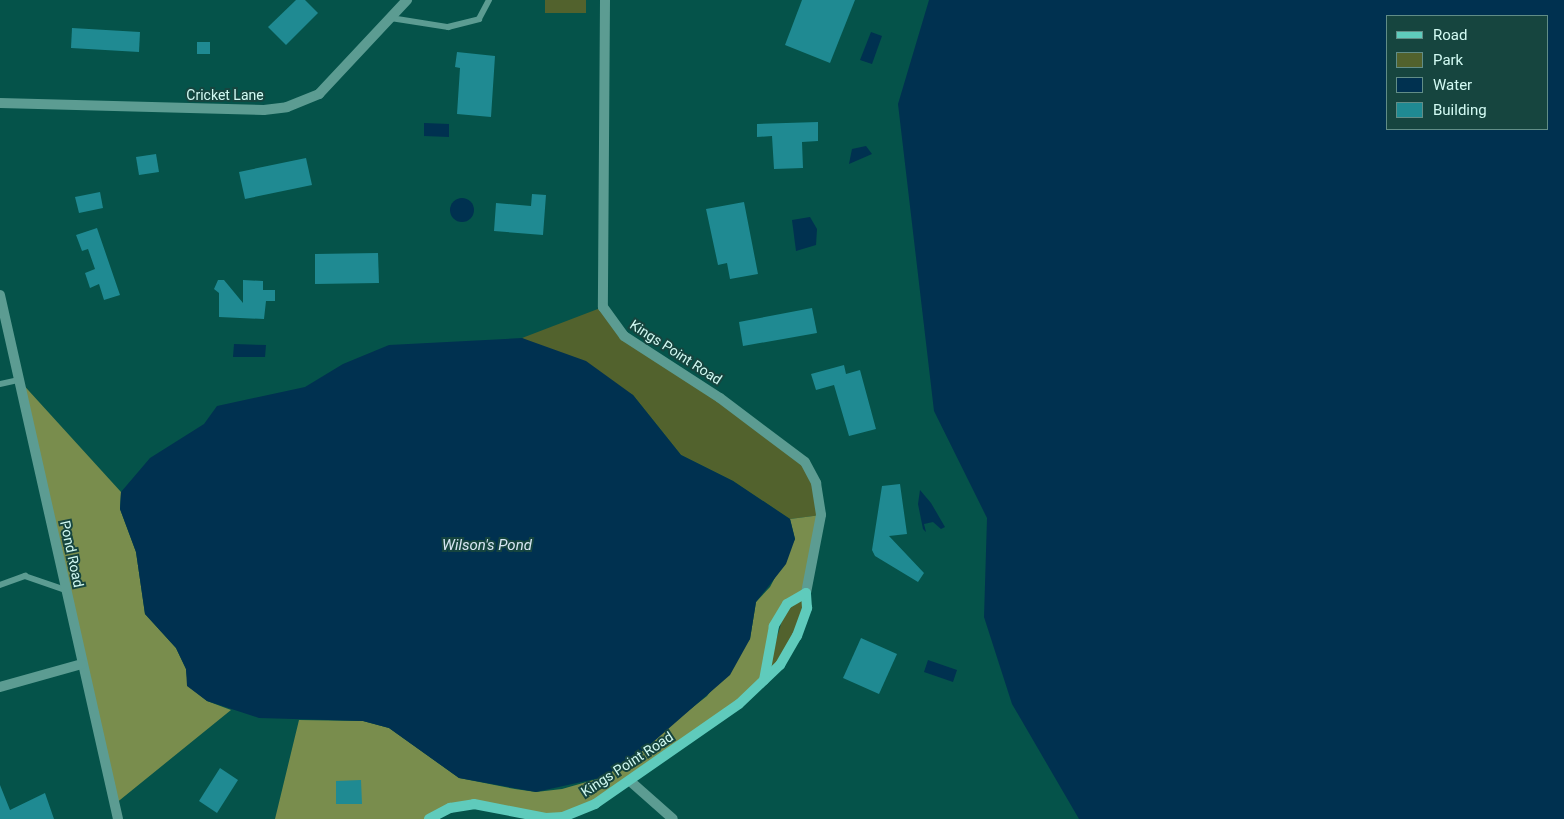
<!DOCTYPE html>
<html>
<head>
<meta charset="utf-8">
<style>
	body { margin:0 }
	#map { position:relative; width:1564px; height:819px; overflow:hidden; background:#05534a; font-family:Roboto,sans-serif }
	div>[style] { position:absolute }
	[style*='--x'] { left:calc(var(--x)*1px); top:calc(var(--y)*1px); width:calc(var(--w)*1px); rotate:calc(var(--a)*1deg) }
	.green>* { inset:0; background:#52622d }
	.forest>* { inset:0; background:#798d4d }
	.water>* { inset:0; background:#003150 }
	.round { border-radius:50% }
	.building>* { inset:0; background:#1f8a92 }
	.service>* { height:5.5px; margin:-2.75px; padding:0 2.75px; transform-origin:2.75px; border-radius:2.75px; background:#5c9c92 }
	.minor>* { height:10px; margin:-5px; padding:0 5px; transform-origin:5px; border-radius:5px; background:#5c9c92 }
	.tertiary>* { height:10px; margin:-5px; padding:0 5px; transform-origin:5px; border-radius:5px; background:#5c9c92 }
	.secondary>* { height:10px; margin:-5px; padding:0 5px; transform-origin:5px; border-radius:5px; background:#5fcbbc }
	span { translate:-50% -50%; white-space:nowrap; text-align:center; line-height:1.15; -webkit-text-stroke:4px #16453f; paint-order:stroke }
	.street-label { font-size:14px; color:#d2faf3 }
	.water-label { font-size:15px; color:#d7e6f3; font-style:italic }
	.legend { position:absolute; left:1386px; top:15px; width:162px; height:115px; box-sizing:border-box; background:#16453f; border:1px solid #618d87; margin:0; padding:6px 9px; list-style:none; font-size:15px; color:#d2faf3 }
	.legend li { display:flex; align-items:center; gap:10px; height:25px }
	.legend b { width:25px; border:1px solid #618d87 }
</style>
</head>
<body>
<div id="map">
	<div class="green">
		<div style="clip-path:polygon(545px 0,586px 0,586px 13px,545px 13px)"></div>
		<div style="clip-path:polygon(603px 307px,613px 325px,805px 462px,821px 515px,790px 519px,733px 481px,681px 455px,633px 395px,522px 338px)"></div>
		<div style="clip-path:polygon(806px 593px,797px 636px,764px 680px,787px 604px)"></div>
	</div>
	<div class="forest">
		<div style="clip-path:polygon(19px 380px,121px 492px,120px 509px,136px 552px,145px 614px,176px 648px,186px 669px,188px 686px,207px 701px,231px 710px,115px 804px)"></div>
		<div style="clip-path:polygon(821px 515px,806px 593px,787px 604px,774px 626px,764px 680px,630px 781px,563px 817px,474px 804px,429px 819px,275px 819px,299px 720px,363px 721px,389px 728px,459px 778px,515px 789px,536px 792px,562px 789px,604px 777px,707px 696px,750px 639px,756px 602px,770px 587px,795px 539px,790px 519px)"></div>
	</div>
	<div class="water">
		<div style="clip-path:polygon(evenodd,929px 0,1564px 0,1564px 819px,1079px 819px,1012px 704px,984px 617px,987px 518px,934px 411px,898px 104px,929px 0,1388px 16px,1548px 16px,1548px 129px,1388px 129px,1388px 16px)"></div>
		<div style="clip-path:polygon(871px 32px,882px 36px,872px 64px,860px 60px)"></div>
		<div style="clip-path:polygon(424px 123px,449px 124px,449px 137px,424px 136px)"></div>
		<div style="clip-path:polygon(866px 146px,872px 154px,849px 164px,852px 149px)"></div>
		<div class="round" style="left:450px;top:198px;width:24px;height:24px"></div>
		<div style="clip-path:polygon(810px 217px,817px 229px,816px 245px,796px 251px,792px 220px)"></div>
		<div style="clip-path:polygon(522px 338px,586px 361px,633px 395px,681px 455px,733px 481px,790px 519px,795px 539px,786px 564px,756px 602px,750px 639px,730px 675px,644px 750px,604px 777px,536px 792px,459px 778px,389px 728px,363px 721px,259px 718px,207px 701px,187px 686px,186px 669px,176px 648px,145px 614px,136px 552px,120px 509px,121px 492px,150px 458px,204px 424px,217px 406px,305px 387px,343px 364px,389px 345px)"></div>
		<div style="clip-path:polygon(234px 344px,266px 345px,265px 357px,233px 357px)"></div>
		<div style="clip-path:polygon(920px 490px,931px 503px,945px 527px,941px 529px,933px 522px,924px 524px,926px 532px,923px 529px,918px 504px)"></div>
		<div style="clip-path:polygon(928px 660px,957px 670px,953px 682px,924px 672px)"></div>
	</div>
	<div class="building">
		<div style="clip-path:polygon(296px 0,305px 0,318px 13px,286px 45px,268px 27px)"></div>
		<div style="clip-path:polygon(802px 0,855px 0,830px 63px,785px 45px)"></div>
		<div style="clip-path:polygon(72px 28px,140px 32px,139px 52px,71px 48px)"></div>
		<div style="clip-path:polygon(197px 42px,210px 42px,210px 54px,197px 54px)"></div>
		<div style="clip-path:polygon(457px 52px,495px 56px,491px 117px,457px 114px,460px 68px,455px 67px)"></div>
		<div style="clip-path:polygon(818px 122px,818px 141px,802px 142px,803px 168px,774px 169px,772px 136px,757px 137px,757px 124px)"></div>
		<div style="clip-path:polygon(156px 154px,159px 172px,139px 175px,136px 157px)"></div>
		<div style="clip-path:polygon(306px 158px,312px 185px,245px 199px,239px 172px)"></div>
		<div style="clip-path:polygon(100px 192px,103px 208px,79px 213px,75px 197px)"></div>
		<div style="clip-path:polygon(532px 194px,546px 195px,543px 235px,494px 231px,496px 203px,531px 206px)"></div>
		<div style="clip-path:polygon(744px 202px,758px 274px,730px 279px,727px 263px,718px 265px,706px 209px)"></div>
		<div style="clip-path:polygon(97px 228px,120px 295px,104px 300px,99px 284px,90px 288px,85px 273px,95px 269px,88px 249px,82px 251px,76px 235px)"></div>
		<div style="clip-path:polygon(378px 253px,379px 283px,315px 284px,315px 254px)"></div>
		<div style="clip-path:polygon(218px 280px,224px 280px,243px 303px,243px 280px,263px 281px,263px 290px,275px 290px,275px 301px,266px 301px,264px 319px,219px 317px,219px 293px,214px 289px)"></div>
		<div style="clip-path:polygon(812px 308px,817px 333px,743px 346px,739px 322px)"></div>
		<div style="clip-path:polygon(844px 365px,846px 374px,860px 370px,876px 429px,849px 436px,834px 385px,816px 390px,811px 374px)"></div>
		<div style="clip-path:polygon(900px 484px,907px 534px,889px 536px,924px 573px,918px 582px,875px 556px,872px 550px,882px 486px)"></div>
		<div style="clip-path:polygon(861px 638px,897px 654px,879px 694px,843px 678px)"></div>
		<div style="clip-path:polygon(220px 768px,238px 780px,217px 813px,199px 801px)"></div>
		<div style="clip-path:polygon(361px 780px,362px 804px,336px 804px,336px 781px)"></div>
		<div style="clip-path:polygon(0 785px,10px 810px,45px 793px,54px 819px,0 819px)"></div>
	</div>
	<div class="service">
		<div style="--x:391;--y:18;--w:58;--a:9"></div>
		<div style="--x:448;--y:27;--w:32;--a:-14"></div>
		<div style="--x:479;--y:19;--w:21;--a:-62"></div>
		<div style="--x:0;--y:384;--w:19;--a:-12"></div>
		<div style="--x:0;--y:585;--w:27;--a:-20"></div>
		<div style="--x:25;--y:576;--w:43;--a:18.9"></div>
	</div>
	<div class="minor">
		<div style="--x:0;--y:103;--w:264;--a:1.5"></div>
		<div style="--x:264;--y:110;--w:23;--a:-7"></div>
		<div style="--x:287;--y:107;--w:35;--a:-22"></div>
		<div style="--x:319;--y:94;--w:129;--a:-46.9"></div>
		<div style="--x:0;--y:295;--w:537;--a:77.31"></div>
		<div style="--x:0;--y:687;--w:85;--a:-15.7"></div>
		<div style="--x:630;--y:781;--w:57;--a:41.5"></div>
	</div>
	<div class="tertiary">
		<div style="--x:605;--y:0;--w:307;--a:90.4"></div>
		<div style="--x:603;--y:307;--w:36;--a:54"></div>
		<div style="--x:624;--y:336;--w:114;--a:32.9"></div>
		<div style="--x:720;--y:398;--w:106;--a:37"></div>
		<div style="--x:805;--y:462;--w:24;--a:62"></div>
		<div style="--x:816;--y:483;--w:32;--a:81"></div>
		<div style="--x:821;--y:515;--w:79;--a:100.9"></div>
	</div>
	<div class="secondary">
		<div style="--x:429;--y:819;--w:24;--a:-28"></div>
		<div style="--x:450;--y:808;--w:24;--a:-9"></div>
		<div style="--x:474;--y:804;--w:73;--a:11"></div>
		<div style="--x:546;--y:818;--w:17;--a:-3"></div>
		<div style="--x:563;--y:817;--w:35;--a:-22"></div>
		<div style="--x:595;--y:804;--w:175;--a:-34.8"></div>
		<div style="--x:739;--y:704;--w:57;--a:-43.6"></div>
		<div style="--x:780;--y:665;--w:34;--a:-60"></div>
		<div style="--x:797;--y:636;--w:30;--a:-70"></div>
		<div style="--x:807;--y:608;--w:15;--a:-94"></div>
		<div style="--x:806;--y:593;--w:22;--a:150"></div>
		<div style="--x:787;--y:604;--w:26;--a:121"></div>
		<div style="--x:774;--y:626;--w:55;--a:100.5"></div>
	</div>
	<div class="street-label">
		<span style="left:225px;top:95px">Cricket Lane</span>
		<span style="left:676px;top:352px;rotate:33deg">Kings Point Road</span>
		<span style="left:72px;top:554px;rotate:78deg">Pond Road</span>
		<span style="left:627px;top:764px;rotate:-33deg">Kings Point Road</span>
	</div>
	<div class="water-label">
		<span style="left:487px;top:546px">Wilson's Pond</span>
	</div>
	<ul class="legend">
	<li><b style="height:6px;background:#5fcbbc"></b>Road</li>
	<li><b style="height:14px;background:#52622d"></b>Park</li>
	<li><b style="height:14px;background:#003150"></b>Water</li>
	<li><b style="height:14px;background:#1f8a92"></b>Building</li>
	</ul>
</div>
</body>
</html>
